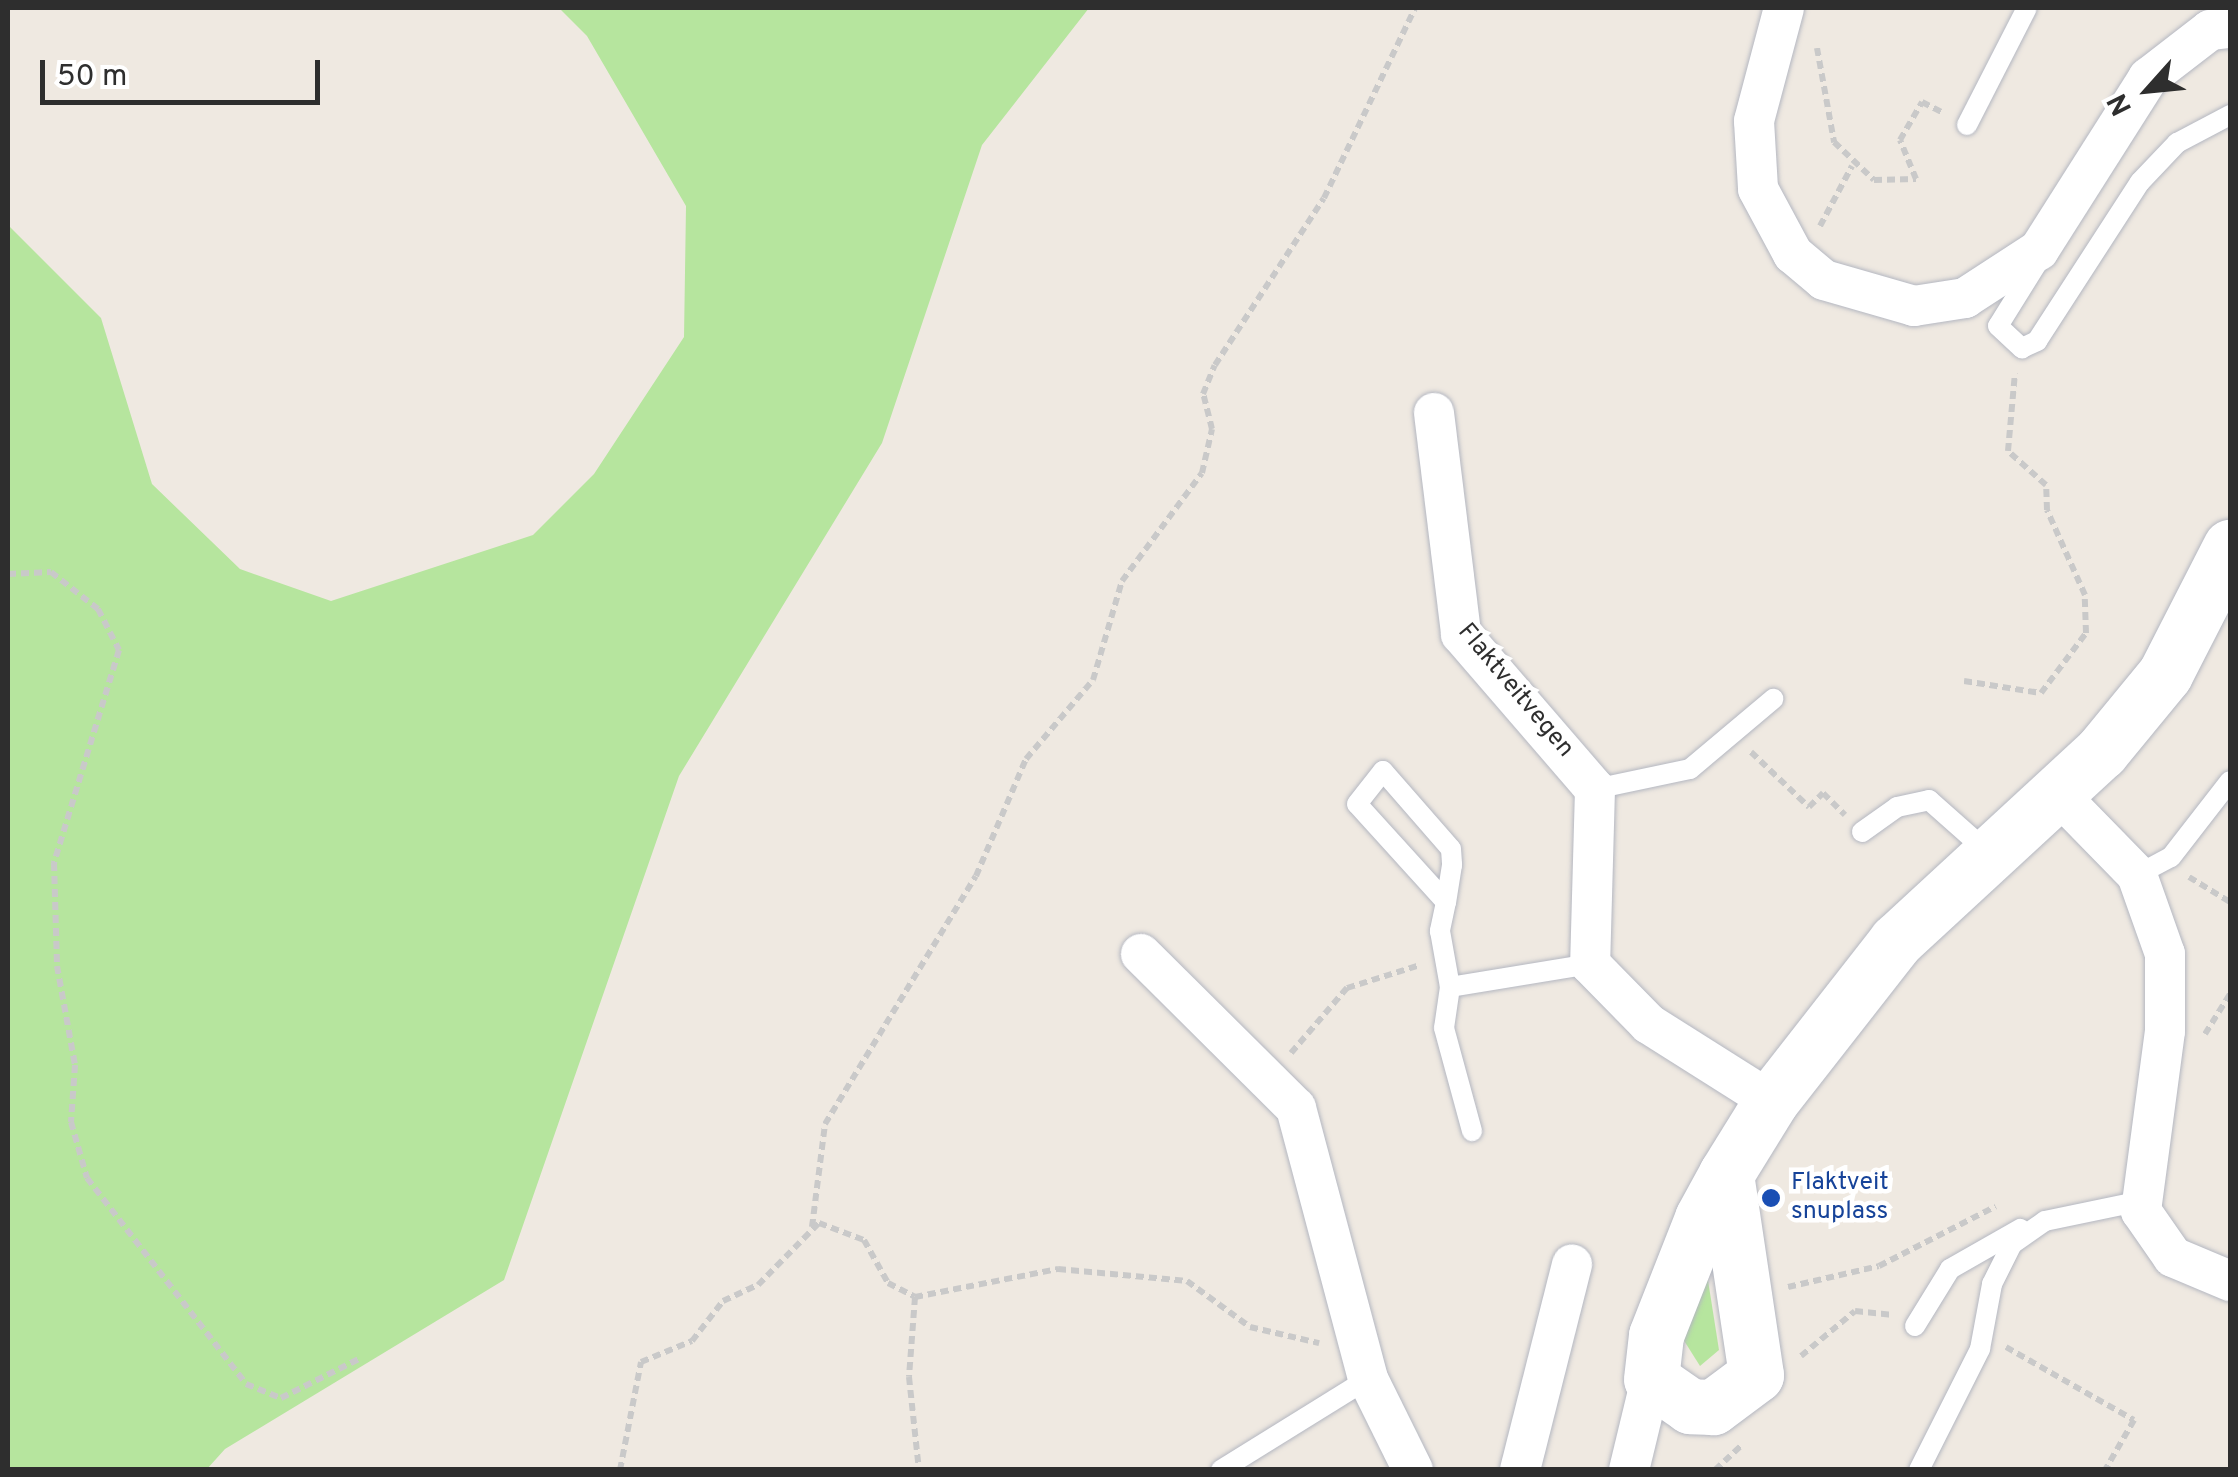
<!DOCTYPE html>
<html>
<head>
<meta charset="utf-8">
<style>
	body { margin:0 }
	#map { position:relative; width:2238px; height:1477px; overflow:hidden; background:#efe9e1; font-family:Overpass,sans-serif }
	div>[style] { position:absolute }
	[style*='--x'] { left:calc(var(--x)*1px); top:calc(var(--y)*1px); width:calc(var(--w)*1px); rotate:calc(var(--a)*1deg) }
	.green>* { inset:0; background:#b6e59e }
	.path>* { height:6px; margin-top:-3px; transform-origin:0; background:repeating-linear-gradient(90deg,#c9c9c9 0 8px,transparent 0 13px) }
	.roads { filter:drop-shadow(0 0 2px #b4b7c1) drop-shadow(0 0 2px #b4b7c1) }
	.service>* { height:20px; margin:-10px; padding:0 10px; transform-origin:10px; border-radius:10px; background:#fff }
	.minor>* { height:40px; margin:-20px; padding:0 20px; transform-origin:20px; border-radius:20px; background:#fff }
	.secondary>* { height:55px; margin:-27.5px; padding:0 27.5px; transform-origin:27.5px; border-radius:27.5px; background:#fff }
	.dots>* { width:28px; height:28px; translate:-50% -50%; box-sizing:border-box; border:5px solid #fff; border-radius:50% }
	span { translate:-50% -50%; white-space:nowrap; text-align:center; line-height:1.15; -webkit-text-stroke:9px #fff; paint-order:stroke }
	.street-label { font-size:25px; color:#2e2e2e }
	.transit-label { font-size:25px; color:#164399 }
	.left { translate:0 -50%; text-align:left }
	.frame { position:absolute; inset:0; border:10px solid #2e2e2e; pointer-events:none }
	.north { position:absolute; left:2098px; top:40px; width:100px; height:100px; -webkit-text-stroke:8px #fff; paint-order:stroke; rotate:243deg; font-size:28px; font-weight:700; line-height:40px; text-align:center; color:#2e2e2e }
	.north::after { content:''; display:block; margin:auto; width:35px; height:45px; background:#2e2e2e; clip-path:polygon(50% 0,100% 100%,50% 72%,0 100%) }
	.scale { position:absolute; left:40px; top:60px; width:280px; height:45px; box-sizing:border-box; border:5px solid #2e2e2e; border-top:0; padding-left:12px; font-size:30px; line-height:35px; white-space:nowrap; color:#2e2e2e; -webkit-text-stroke:8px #fff; paint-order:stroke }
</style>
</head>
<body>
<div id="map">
	<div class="green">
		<div style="clip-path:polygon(559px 8px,1089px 8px,982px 145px,882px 443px,679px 776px,504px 1280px,225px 1449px,207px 1469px,8px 1469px,8px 225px,101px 318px,152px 484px,240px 569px,331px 601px,533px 535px,594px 474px,684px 337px,686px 206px,587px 36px)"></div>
		<div style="clip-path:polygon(1707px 1274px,1719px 1350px,1700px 1366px,1683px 1339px)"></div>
	</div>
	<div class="path">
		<div style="--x:1817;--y:48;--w:96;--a:79.7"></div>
		<div style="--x:1834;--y:142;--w:55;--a:43.5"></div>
		<div style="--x:1874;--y:180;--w:42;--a:-1.4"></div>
		<div style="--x:1916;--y:179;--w:42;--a:-112.3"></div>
		<div style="--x:1900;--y:140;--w:44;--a:-59.9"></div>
		<div style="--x:1922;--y:102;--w:25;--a:27"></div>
		<div style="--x:1820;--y:226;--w:68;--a:-61.9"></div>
		<div style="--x:8;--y:574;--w:43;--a:-2.7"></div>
		<div style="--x:51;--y:572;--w:60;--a:38.2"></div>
		<div style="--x:98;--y:609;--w:46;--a:62.9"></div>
		<div style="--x:119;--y:650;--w:223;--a:107"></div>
		<div style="--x:54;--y:863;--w:103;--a:88.3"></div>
		<div style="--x:57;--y:966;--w:101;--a:79.7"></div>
		<div style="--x:75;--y:1065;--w:57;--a:94"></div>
		<div style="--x:71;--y:1122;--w:58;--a:74.1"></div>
		<div style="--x:87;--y:1178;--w:260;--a:52.3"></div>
		<div style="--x:246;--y:1384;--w:38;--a:22"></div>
		<div style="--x:281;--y:1398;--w:87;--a:-26.6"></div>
		<div style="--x:1964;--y:681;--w:78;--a:8.9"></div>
		<div style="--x:2041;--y:693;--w:75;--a:-53.1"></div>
		<div style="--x:2086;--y:633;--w:38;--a:-92"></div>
		<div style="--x:2085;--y:595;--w:93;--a:-114.1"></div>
		<div style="--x:2047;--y:510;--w:25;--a:-92"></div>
		<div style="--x:2046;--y:485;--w:51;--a:-138.2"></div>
		<div style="--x:2008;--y:451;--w:78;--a:-84.9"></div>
		<div style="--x:1751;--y:752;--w:80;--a:43.5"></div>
		<div style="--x:1809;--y:807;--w:20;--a:-45"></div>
		<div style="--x:1823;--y:793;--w:31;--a:45"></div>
		<div style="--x:2189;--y:877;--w:48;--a:31.4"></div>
		<div style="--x:2205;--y:1034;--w:47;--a:-58"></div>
		<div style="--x:1291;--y:1053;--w:86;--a:-49.3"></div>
		<div style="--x:1347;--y:988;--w:77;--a:-17.5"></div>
		<div style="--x:812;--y:1227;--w:104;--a:-82.8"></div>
		<div style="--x:825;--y:1124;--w:290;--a:-58.7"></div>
		<div style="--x:976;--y:876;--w:127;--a:-66.9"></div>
		<div style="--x:1026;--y:759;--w:104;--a:-49.7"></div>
		<div style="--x:1093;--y:680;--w:103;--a:-73.7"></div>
		<div style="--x:1122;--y:581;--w:134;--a:-53.5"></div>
		<div style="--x:1202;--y:473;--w:45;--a:-77.2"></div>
		<div style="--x:1212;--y:429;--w:36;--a:-104"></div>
		<div style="--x:1203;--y:394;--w:31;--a:-68"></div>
		<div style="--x:1215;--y:365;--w:199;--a:-56.9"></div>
		<div style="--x:1324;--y:198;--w:211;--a:-64.4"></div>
		<div style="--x:1788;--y:1287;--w:93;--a:-13"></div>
		<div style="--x:1879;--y:1266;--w:131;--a:-27.1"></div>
		<div style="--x:915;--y:1297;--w:80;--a:94.3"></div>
		<div style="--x:909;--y:1377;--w:94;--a:83.9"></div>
		<div style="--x:2006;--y:1347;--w:147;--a:29.7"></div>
		<div style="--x:2134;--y:1420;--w:58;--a:120.1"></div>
		<div style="--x:1801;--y:1356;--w:70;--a:-39.8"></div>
		<div style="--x:1855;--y:1311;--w:36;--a:6"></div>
		<div style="--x:620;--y:1470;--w:110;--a:-79"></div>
		<div style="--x:641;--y:1362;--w:55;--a:-22.4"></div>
		<div style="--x:692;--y:1341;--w:51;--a:-52.2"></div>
		<div style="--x:723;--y:1301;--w:38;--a:-25"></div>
		<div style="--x:758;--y:1285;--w:87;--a:-45.5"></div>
		<div style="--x:819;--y:1223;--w:48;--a:20.7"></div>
		<div style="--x:864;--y:1240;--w:49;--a:60.8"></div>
		<div style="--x:888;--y:1283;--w:30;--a:27"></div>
		<div style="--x:915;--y:1297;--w:146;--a:-11.1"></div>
		<div style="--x:1058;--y:1269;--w:130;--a:5.3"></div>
		<div style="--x:1187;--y:1281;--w:78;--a:36.1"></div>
		<div style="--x:1250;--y:1327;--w:71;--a:13.1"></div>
		<div style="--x:1715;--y:1470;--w:38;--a:-43"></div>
	</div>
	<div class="roads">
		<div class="service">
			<div style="--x:1967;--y:125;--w:131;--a:-62.9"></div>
			<div style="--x:2041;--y:257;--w:81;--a:121.9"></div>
			<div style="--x:1998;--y:326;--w:33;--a:43"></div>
			<div style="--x:2022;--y:348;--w:17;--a:-25"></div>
			<div style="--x:2037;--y:341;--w:189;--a:-57.1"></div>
			<div style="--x:2140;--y:182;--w:54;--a:-46.5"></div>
			<div style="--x:2177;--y:143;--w:60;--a:-27.8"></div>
			<div style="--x:1595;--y:789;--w:97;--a:-11.9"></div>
			<div style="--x:1690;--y:769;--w:109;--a:-40.1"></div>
			<div style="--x:1862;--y:832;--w:43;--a:-35.5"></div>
			<div style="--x:1897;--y:807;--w:33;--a:-12"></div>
			<div style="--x:1929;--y:800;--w:81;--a:41.5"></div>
			<div style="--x:2137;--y:875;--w:38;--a:-28"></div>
			<div style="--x:2171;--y:857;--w:96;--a:-52.2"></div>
			<div style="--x:1446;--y:902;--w:132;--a:-132.2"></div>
			<div style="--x:1357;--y:804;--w:42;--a:-51.8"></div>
			<div style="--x:1383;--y:771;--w:103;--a:48.9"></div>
			<div style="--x:1451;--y:849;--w:16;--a:86"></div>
			<div style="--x:1452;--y:865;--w:37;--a:99"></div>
			<div style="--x:1446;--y:902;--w:30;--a:102"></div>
			<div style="--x:1440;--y:931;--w:57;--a:79.9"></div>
			<div style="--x:1450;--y:987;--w:41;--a:98.3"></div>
			<div style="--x:1444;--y:1028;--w:107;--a:74.8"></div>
			<div style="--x:1450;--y:987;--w:142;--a:-9.3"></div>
			<div style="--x:1915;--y:1326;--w:67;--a:-58.4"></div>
			<div style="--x:1950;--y:1269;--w:81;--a:-29.7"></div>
			<div style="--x:1221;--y:1470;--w:173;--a:-31.8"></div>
			<div style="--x:1919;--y:1470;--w:136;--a:-63.2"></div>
			<div style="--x:1980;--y:1349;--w:66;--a:-79.5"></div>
			<div style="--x:1992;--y:1284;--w:45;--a:-63.4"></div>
			<div style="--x:2012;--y:1244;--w:40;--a:-34.9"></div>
			<div style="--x:2045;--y:1221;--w:98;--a:-11.8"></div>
		</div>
		<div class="minor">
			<div style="--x:1784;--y:8;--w:117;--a:104.9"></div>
			<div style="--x:1754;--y:121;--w:68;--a:86.6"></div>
			<div style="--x:1758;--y:189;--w:74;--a:61.7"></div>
			<div style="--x:1793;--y:254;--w:40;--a:40"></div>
			<div style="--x:1824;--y:280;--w:94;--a:16.1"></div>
			<div style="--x:1914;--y:306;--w:52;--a:-8.9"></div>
			<div style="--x:1965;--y:298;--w:88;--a:-33"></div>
			<div style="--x:2039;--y:250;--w:204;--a:-57.6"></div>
			<div style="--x:2148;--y:78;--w:78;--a:-37.7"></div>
			<div style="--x:2210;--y:30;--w:20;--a:-6"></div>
			<div style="--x:1434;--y:413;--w:223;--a:83"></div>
			<div style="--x:1461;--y:634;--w:205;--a:49.2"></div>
			<div style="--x:1595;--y:789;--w:175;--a:91.6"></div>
			<div style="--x:1590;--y:964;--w:84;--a:45.5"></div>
			<div style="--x:1649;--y:1024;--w:144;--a:32.3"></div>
			<div style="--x:2057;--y:793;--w:115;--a:45.7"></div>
			<div style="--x:2137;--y:875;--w:84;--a:70.5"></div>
			<div style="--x:2165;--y:954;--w:77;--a:90"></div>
			<div style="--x:2165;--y:1031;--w:182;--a:97.6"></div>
			<div style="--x:2141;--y:1211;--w:56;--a:55.2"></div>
			<div style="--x:2173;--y:1257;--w:62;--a:22.8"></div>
			<div style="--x:1141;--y:954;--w:218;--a:44.8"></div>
			<div style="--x:1296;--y:1108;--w:280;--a:75.1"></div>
			<div style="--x:1368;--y:1379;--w:102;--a:63.7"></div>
			<div style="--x:1520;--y:1470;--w:212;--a:-75.8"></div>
			<div style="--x:1629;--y:1470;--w:94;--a:-76.4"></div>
		</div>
		<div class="secondary">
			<div style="--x:1726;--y:1174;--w:203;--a:81.5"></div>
			<div style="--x:1756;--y:1375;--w:54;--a:143.3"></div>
			<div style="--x:1713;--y:1407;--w:23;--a:-178"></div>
			<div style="--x:1690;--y:1406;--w:47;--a:-145.3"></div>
			<div style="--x:1651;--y:1379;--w:44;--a:-83.5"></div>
			<div style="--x:1656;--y:1335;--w:126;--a:-68.5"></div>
			<div style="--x:1702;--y:1218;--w:50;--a:-61.4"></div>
			<div style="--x:1726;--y:1174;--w:86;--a:-58.3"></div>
			<div style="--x:1771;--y:1101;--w:203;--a:-52"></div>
			<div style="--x:1896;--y:941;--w:279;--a:-42.7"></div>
			<div style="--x:2101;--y:752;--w:101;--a:-50.6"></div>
			<div style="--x:2165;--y:674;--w:143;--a:-62.9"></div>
		</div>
	</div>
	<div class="dots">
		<div style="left:1771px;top:1198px;background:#1a4fb4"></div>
	</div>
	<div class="street-label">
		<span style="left:1515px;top:691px;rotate:50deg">Flaktveitvegen</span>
	</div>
	<div class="transit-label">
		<span class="left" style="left:1791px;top:1198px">Flaktveit<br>snuplass</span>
	</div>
	<div class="frame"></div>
	<div class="north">N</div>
	<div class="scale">50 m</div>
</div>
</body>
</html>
